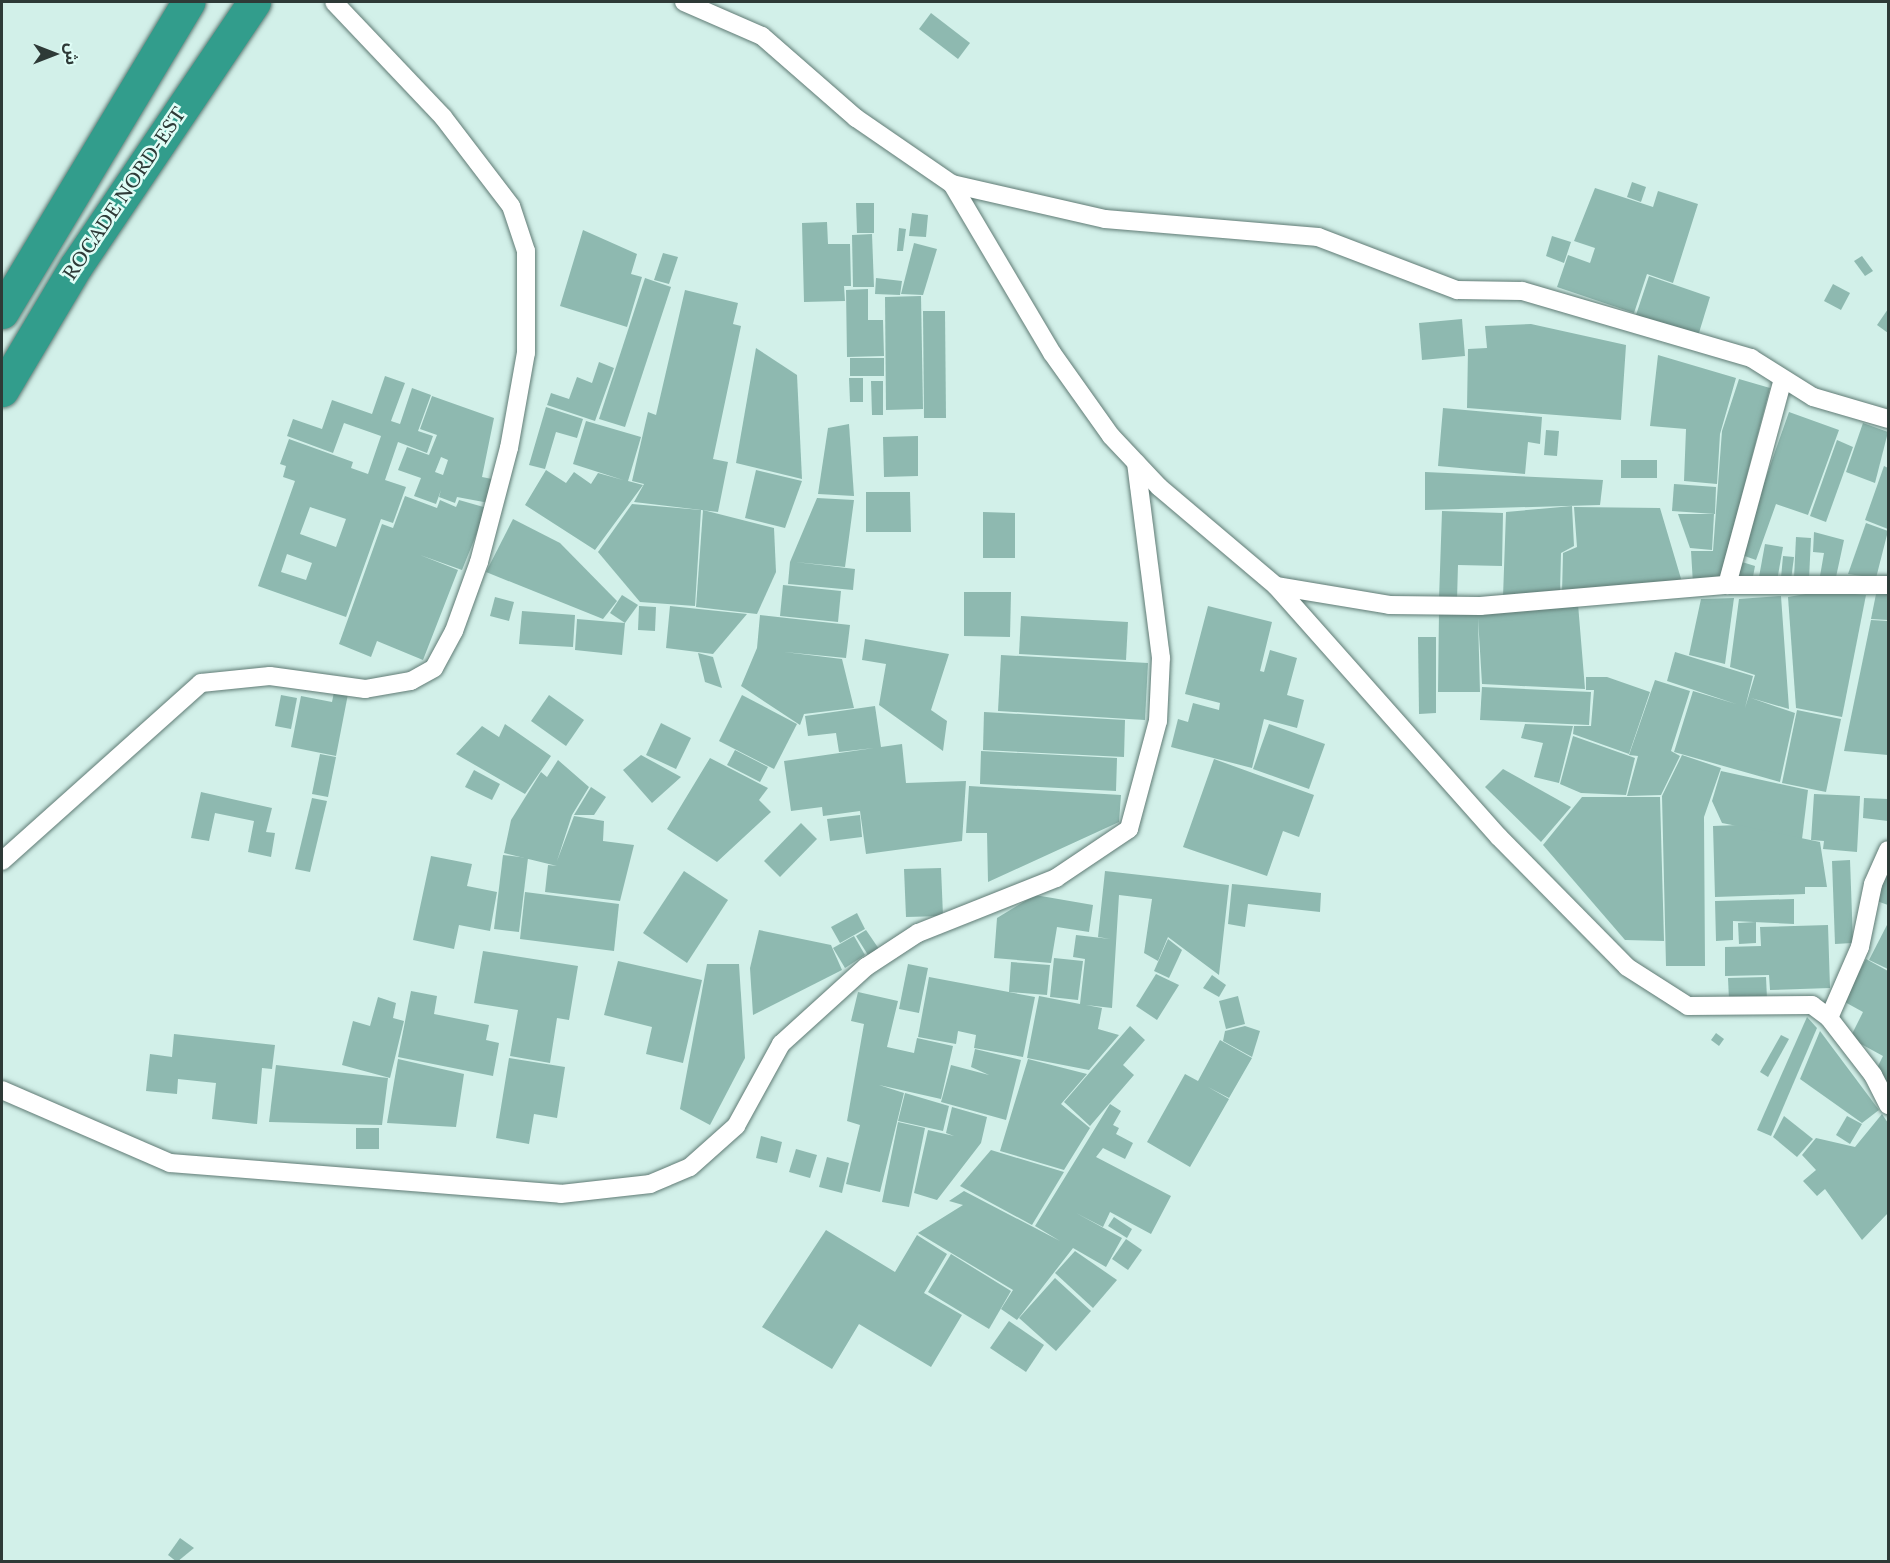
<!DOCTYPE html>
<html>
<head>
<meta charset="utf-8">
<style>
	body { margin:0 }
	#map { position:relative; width:1890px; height:1563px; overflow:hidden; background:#d2f0e9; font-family:"Libre Baskerville","Noto Sans Arabic",serif }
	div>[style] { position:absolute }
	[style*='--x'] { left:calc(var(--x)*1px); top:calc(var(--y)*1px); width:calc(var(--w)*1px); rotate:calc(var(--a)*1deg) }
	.building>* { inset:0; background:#8eb9b0 }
	.roads { filter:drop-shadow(0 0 2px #607b75) drop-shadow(0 0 2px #607b75) }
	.lane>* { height:18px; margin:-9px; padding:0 9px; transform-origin:9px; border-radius:9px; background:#fff }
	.highway>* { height:33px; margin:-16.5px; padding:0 16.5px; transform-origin:16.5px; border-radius:16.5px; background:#329d8c }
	span { translate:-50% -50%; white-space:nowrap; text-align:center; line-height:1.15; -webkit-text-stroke:5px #dffdf6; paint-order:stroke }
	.street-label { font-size:18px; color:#2e3a37 }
	.frame { position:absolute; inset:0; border:3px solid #2e3a37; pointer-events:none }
	.north { position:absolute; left:24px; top:24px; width:60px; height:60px; -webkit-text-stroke:4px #dffdf6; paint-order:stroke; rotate:90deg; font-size:16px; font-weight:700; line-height:24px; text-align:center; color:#2e3a37 }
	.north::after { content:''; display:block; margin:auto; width:21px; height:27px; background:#2e3a37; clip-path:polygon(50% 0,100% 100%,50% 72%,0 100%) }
</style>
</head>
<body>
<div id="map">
	<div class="building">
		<div style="clip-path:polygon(931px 13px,970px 43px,958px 59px,919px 29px)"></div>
		<div style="clip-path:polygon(1632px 182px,1646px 187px,1641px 202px,1627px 197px)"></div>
		<div style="clip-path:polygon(1595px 188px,1653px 207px,1658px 191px,1698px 204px,1673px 283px,1647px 274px,1634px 313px,1557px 287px,1568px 255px,1590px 263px,1595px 248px,1574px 241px)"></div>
		<div style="clip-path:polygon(856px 203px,874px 203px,874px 233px,857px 233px)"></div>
		<div style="clip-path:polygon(912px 213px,928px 215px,926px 237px,909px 236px)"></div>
		<div style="clip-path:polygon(827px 222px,828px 244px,850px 244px,851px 286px,844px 286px,845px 301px,804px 302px,802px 223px)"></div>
		<div style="clip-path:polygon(899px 228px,906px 229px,903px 251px,897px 251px)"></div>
		<div style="clip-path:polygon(583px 230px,637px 254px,631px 274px,642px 277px,627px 327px,560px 306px)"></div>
		<div style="clip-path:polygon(872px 234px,874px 287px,853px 287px,852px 235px)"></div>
		<div style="clip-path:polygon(1552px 236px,1571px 242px,1564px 263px,1546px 256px)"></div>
		<div style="clip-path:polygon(914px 243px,937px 249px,923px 295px,901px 294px)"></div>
		<div style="clip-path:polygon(663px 253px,678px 257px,669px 284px,654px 280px)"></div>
		<div style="clip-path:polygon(1862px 256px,1873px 271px,1865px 276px,1854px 261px)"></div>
		<div style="clip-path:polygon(1649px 276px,1710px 297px,1698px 336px,1636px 315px)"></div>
		<div style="clip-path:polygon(645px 278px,671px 287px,625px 427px,599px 419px)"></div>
		<div style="clip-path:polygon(876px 278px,902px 281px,900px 295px,875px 294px)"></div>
		<div style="clip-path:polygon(1833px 284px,1850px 293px,1841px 310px,1824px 301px)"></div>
		<div style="clip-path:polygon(868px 289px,868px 320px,883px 320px,884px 356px,847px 357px,846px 290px)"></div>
		<div style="clip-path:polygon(685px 290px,738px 303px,733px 324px,741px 326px,713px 459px,728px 462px,718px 512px,634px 502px,644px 484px,632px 481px,648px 412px,656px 415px)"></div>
		<div style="clip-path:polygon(921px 296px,923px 409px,886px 410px,885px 297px)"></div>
		<div style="clip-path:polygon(1888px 309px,1888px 333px,1877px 325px)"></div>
		<div style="clip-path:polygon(923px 311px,945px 311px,946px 418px,924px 418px)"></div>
		<div style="clip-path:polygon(1462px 319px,1465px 356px,1422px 360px,1419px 323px)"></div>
		<div style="clip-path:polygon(1531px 324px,1626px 345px,1621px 420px,1467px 408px,1468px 349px,1487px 348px,1485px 326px)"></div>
		<div style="clip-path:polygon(756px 348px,797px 375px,802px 479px,736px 463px)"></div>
		<div style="clip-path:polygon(1658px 355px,1736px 378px,1720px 434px,1717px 484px,1684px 481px,1686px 429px,1650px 426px)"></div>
		<div style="clip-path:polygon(850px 358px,884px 358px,884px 376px,850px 376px)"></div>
		<div style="clip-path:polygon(599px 362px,614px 368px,595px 421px,547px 405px,551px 393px,569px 399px,577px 377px,592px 383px)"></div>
		<div style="clip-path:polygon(evenodd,385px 376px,405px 383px,391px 421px,400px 424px,412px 388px,431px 395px,418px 431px,433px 436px,427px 453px,398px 442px,385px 480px,406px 487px,393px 523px,381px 519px,346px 617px,258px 586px,295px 481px,283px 477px,286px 466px,280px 464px,289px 439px,353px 462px,351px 468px,368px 474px,381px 436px,344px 423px,333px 453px,287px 436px,293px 419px,322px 429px,332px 400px,372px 414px,385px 376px,310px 507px,346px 519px,336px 547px,300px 534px,310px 507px,385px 376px,287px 554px,312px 563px,306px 580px,281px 572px,287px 554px)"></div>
		<div style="clip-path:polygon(849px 378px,863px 378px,863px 402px,850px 402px)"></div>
		<div style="clip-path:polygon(1739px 379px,1770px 388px,1719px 582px,1693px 584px,1691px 551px,1713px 551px,1722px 431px)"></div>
		<div style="clip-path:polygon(871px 381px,883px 381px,883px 415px,872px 415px)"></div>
		<div style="clip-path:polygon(evenodd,432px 396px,494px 418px,482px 477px,492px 479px,489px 503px,457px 497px,455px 503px,439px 497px,441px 490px,436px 504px,414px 496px,421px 478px,398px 470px,407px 447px,429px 455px,437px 435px,420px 429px,432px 396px,441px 457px,448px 460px,443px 475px,435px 472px,441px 457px)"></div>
		<div style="clip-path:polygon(546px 407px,583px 419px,577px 438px,556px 432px,545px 469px,529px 465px)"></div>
		<div style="clip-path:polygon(1443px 408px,1542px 417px,1540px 444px,1528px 442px,1525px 474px,1438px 466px)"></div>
		<div style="clip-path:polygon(1789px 412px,1839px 430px,1808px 515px,1776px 504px,1756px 560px,1739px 554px)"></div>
		<div style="clip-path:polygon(586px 421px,641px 437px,628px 481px,643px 485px,595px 550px,525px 505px,546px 470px,566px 483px,574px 472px,591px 484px,598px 473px,623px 480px,573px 464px)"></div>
		<div style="clip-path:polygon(1863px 423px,1888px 432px,1875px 483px,1846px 472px)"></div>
		<div style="clip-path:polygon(849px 424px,854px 496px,818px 494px,828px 428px)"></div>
		<div style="clip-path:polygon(1546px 430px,1559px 431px,1557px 456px,1544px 455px)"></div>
		<div style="clip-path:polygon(918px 436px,918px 476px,884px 477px,883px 437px)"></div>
		<div style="clip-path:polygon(1837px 440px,1853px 447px,1826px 522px,1810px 516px)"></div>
		<div style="clip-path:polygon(1621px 460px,1657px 460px,1657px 478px,1621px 478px)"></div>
		<div style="clip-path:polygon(1884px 466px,1888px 468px,1888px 529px,1865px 520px)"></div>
		<div style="clip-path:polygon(756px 470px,802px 481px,785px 528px,745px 518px)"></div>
		<div style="clip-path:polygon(1425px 472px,1603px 480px,1600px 505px,1425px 510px)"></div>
		<div style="clip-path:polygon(1674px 484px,1716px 487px,1715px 514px,1672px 511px)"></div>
		<div style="clip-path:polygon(866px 492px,910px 492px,911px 532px,866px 532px)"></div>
		<div style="clip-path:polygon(405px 496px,437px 508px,440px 500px,456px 507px,459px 500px,487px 508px,462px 570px,420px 555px,458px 570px,423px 660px,377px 641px,371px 657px,339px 644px,382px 524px,393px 528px)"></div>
		<div style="clip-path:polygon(817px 498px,854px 500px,845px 567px,795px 562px,855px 569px,853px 590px,788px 584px,790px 562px)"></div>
		<div style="clip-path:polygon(632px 504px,701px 510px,695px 606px,640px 602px,598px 552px)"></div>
		<div style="clip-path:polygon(1572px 506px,1574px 546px,1561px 553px,1560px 593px,1503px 597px,1506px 512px)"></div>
		<div style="clip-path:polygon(1574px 507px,1660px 508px,1682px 582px,1562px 593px,1563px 553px,1577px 547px)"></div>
		<div style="clip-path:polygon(703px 510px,774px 528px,776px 572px,757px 614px,696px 607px)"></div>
		<div style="clip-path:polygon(1442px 511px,1503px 513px,1502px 566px,1458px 565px,1457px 600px,1439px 599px)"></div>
		<div style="clip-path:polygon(983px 512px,1015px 513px,1015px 558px,983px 558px)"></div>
		<div style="clip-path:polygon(1678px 514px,1714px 514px,1712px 550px,1690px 548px)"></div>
		<div style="clip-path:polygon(513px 519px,560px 543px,617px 601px,603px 619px,486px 572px)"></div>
		<div style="clip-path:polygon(1866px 523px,1888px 531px,1876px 578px,1848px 574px)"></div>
		<div style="clip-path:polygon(1814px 532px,1844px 540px,1836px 577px,1820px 576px,1824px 553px,1813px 552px)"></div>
		<div style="clip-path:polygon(1796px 537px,1811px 538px,1809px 579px,1794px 578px)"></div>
		<div style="clip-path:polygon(1765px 544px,1783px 547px,1777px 581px,1759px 577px)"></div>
		<div style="clip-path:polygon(1783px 556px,1794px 557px,1791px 580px,1781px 578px)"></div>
		<div style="clip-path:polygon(1742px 562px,1755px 566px,1752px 582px,1738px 580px)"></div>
		<div style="clip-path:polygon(783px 585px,841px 591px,838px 622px,780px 616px)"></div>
		<div style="clip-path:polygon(1877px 589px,1888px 590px,1888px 620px,1871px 619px)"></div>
		<div style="clip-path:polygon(1823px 591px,1866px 595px,1842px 717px,1796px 708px,1788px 597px)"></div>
		<div style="clip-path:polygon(964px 592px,1011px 592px,1010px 637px,964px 636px)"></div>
		<div style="clip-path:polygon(622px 595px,638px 605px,625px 623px,610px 613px)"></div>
		<div style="clip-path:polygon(1781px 596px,1789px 709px,1751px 698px,1795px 713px,1780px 782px,1674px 752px,1693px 691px,1736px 704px,1667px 681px,1675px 652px,1753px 676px,1745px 708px,1755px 675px,1730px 667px,1739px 599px)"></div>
		<div style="clip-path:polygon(495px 597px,514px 602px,509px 621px,490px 616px)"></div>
		<div style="clip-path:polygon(1734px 598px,1725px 664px,1689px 655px,1701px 599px)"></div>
		<div style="clip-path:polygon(1578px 604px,1585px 689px,1482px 684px,1478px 618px,1480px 692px,1438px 692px,1439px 611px)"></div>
		<div style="clip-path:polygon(639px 606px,656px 607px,655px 631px,638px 630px)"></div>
		<div style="clip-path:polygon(670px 606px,747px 614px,713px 654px,666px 648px)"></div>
		<div style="clip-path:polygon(1208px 606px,1272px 622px,1260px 671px,1264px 672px,1270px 650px,1297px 658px,1287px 695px,1304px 700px,1297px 728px,1264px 719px,1252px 768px,1171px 747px,1178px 719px,1188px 722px,1193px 703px,1219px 710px,1220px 703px,1185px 694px)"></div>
		<div style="clip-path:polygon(522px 611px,575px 615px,573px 647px,519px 644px)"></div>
		<div style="clip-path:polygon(760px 615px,850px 625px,846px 658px,784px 652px,842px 659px,854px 708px,804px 714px,800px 725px,741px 686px,757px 648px)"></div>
		<div style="clip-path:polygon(1021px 616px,1128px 622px,1126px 660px,1019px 654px)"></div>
		<div style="clip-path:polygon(577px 619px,625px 623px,622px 655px,575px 650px)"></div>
		<div style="clip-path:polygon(1871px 620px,1888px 621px,1888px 755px,1844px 751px)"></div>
		<div style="clip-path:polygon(1418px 637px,1436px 637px,1436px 713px,1419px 714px)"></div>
		<div style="clip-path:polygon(865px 639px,949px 654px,931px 710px,947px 721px,943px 751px,879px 705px,886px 664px,862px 660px)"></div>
		<div style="clip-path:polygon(698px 653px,713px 657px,722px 688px,705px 682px)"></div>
		<div style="clip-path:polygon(1001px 655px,1148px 663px,1145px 720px,998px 711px)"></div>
		<div style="clip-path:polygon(1586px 677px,1607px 677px,1650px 692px,1629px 754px,1573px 734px,1574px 726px,1591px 726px,1594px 690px,1586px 690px)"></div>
		<div style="clip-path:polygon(1655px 680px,1690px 691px,1671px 751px,1680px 756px,1661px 795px,1627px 796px,1638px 756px,1629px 755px)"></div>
		<div style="clip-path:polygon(1482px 687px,1591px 692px,1589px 725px,1480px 720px)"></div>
		<div style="clip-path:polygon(334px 692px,348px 694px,336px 756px,291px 747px,301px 696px,332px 702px)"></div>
		<div style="clip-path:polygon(281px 695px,297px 698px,291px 729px,275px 726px)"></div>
		<div style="clip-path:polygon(549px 695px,584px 720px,566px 746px,531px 721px)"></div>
		<div style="clip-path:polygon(742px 695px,797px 724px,774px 769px,719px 741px)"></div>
		<div style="clip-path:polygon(875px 706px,881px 747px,902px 744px,906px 783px,966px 781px,962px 841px,866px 854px,860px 811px,823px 816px,822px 807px,791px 811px,784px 761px,874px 748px,839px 752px,836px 733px,808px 736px,805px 716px)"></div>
		<div style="clip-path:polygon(1797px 710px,1841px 719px,1826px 792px,1782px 783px)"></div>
		<div style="clip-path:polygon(984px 712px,1125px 720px,1124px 757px,983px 750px)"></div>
		<div style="clip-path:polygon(661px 723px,691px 738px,676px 769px,646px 755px)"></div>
		<div style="clip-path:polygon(505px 724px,551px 756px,525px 794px,456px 754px,482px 726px,499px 737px)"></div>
		<div style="clip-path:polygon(1269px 724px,1325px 744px,1309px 789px,1253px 769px)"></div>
		<div style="clip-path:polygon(1525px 724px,1573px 726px,1559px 783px,1534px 777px,1543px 743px,1521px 738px)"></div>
		<div style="clip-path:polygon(1573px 736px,1635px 758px,1626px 795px,1581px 793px,1560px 784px)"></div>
		<div style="clip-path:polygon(735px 750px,768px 767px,760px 782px,727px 765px)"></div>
		<div style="clip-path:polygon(981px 751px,1117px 758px,1116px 791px,980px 784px)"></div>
		<div style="clip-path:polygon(320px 754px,336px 757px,328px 797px,312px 794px)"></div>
		<div style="clip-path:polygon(641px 755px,681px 777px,652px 803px,623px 770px)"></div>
		<div style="clip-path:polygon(1682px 755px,1721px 768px,1704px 817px,1705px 966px,1666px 966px,1662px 796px)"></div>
		<div style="clip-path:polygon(710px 758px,768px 788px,759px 800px,771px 812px,717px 862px,667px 829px)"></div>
		<div style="clip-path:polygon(1214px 759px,1314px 795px,1299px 837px,1283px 831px,1267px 876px,1183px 847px)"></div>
		<div style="clip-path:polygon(558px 760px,589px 787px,572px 815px,557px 861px,574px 816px,604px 821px,603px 841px,634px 845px,620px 901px,545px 892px,548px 865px,557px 866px,504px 853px,511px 820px,541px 772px,547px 777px)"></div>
		<div style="clip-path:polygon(1503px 769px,1571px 807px,1541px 842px,1485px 787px)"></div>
		<div style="clip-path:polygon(474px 770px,500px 784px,492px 800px,465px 787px)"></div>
		<div style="clip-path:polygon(1721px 771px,1808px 790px,1802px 839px,1722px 823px,1712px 801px)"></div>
		<div style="clip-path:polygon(969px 786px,1121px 795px,1119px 822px,988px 882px,987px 833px,966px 833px)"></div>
		<div style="clip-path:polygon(591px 787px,606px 797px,594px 815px,574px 815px)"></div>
		<div style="clip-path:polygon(201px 792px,272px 808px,266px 832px,275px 833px,271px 857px,248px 852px,254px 821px,215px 813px,209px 841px,191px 838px)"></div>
		<div style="clip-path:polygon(1814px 794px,1860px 796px,1857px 852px,1823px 849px,1824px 841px,1811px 840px)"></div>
		<div style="clip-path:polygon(1582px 797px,1660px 797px,1664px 941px,1625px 940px,1543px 845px)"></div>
		<div style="clip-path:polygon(312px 798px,327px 801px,310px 872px,295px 869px)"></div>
		<div style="clip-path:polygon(1864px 798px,1888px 799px,1888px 821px,1863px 818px)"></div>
		<div style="clip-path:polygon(860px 815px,862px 837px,830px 841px,827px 819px)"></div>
		<div style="clip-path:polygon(801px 823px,817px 839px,780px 877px,764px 861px)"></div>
		<div style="clip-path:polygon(1738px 825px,1820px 842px,1827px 887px,1805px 887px,1805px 894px,1715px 897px,1713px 826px)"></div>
		<div style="clip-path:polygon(503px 855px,528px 858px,519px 932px,494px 929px)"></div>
		<div style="clip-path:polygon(431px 856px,472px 864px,467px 886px,497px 892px,490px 931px,459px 925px,454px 949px,413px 940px)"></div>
		<div style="clip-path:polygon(1850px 860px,1853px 943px,1835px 944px,1832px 861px)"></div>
		<div style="clip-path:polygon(1888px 865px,1888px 905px,1874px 900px)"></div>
		<div style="clip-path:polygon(941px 868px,943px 916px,906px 917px,904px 869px)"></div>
		<div style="clip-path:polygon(684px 871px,728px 900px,687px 963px,643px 933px)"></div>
		<div style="clip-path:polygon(1105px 871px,1229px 885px,1219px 975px,1168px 937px,1158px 961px,1144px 953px,1152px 899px,1119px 895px,1112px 1008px,1086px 1005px,1102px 1008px,1098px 1029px,1119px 1035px,1089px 1070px,1027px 1058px,1039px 996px,1080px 1004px,1085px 959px,1073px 957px,1076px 935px,1110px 939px,1098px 937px)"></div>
		<div style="clip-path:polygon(1232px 884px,1321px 893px,1320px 912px,1248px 904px,1245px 927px,1228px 924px)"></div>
		<div style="clip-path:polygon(525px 892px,619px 904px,614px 951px,520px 939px)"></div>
		<div style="clip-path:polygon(1035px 895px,1093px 905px,1089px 932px,1057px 927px,1051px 963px,994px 958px,997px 918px)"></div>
		<div style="clip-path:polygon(1794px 899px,1794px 924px,1733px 921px,1733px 940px,1716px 941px,1715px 901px)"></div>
		<div style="clip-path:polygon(857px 913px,865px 929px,840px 943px,831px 927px)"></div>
		<div style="clip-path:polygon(1756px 922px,1756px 943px,1739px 944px,1738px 923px)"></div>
		<div style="clip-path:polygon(1888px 923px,1888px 969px,1869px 960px)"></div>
		<div style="clip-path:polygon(1828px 925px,1830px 988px,1770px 990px,1769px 975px,1725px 976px,1725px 947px,1761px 946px,1760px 927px)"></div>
		<div style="clip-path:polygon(759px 930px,831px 945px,842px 970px,753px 1015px,750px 968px)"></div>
		<div style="clip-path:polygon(866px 930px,879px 949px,868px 955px,856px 936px)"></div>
		<div style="clip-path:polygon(854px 936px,865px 955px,845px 968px,833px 948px)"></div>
		<div style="clip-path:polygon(1168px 939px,1182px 950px,1169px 978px,1154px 971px)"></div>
		<div style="clip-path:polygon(483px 951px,578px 966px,569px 1020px,557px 1018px,550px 1063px,510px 1056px,518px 1010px,474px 1003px)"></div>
		<div style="clip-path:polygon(1054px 958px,1083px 961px,1078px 1000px,1050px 997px)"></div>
		<div style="clip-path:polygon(1866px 959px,1888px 971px,1888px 1082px,1875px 1072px,1883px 1056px,1850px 1038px,1863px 1012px,1843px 1001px)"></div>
		<div style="clip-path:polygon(618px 961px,702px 980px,683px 1063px,646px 1054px,652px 1027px,604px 1015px)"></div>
		<div style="clip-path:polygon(1011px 962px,1050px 965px,1047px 995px,1009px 992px)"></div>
		<div style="clip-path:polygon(707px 964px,739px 964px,745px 1058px,710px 1125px,680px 1109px)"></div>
		<div style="clip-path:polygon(908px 964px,928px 968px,919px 1013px,899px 1009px)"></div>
		<div style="clip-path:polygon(1156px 974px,1179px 985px,1157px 1020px,1136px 1006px)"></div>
		<div style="clip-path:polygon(1212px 975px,1226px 985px,1219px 997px,1203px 988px)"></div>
		<div style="clip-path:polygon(929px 977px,1035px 997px,1023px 1057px,974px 1048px,976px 1035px,958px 1031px,956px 1044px,918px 1037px)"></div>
		<div style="clip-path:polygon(1766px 977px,1767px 999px,1729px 1000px,1728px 978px)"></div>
		<div style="clip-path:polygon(411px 991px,437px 996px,434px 1014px,489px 1025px,486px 1040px,499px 1043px,493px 1076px,398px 1057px)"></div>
		<div style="clip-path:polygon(858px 992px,898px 1001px,887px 1047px,914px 1053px,917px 1038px,953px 1046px,941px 1099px,879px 1085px,904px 1093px,880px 1192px,846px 1184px,860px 1125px,847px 1121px,864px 1024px,851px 1021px)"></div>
		<div style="clip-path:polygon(1238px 996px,1245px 1024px,1226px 1029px,1219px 1001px)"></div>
		<div style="clip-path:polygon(378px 997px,396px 1003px,393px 1018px,404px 1021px,390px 1078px,342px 1065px,353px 1021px,370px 1026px)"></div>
		<div style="clip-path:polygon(1807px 1017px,1817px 1028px,1771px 1136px,1757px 1130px)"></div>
		<div style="clip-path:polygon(1130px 1026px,1145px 1040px,1123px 1065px,1134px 1075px,1090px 1126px,1064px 1102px)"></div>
		<div style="clip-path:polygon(1245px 1026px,1260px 1031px,1252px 1057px,1223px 1041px,1225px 1031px)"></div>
		<div style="clip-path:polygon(1820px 1031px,1879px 1110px,1862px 1123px,1800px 1079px)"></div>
		<div style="clip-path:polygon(1716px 1033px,1724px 1039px,1719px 1046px,1711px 1040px)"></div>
		<div style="clip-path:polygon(174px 1034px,275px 1045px,272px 1069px,262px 1068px,257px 1124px,212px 1119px,216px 1083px,178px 1079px,177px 1094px,146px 1091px,150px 1054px,172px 1057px)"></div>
		<div style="clip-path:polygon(1781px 1035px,1789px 1039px,1768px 1077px,1760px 1072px)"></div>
		<div style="clip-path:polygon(1220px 1040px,1252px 1058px,1229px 1098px,1208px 1087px,1229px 1099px,1190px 1167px,1147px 1142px,1185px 1074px,1198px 1081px)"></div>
		<div style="clip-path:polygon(975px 1049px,1021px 1060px,1006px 1120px,941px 1102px,951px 1065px,989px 1075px,971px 1067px)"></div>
		<div style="clip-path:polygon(509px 1058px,565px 1067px,557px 1118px,534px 1114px,529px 1144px,496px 1138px)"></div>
		<div style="clip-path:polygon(398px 1059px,464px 1074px,456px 1127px,387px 1123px)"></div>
		<div style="clip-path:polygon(1028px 1059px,1087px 1074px,1061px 1104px,1090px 1128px,1064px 1170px,1000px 1151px)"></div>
		<div style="clip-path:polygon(276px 1065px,388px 1078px,382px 1125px,269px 1122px)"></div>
		<div style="clip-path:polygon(905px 1093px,949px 1106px,943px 1131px,898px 1121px)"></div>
		<div style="clip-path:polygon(1110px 1104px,1121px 1111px,1113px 1125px,1119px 1128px,1116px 1134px,1133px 1143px,1125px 1159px,1103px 1148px,1096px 1157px,1171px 1196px,1151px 1234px,1110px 1212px,1103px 1227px,1076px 1213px,1122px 1238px,1106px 1267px,1073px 1248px,1017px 1320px,1001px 1309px,1013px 1290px,918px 1233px,963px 1205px,949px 1201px,964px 1191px,1060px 1241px,1035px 1226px)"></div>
		<div style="clip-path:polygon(952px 1107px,987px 1117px,981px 1143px,937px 1200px,914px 1193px,928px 1130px,954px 1136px,946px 1133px)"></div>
		<div style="clip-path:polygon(1882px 1114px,1888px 1123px,1888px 1213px,1862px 1240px,1825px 1189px,1817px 1196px,1803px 1181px,1816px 1170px,1802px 1155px,1816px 1138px,1855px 1147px)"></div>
		<div style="clip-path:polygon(1784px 1116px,1813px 1139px,1797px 1157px,1773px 1137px)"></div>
		<div style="clip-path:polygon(1847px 1116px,1862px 1124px,1850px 1144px,1836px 1135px)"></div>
		<div style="clip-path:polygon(898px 1122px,925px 1128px,909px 1207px,882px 1202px)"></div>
		<div style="clip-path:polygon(356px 1128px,379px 1128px,379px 1149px,356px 1149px)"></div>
		<div style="clip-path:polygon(761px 1136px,782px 1142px,777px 1163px,756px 1158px)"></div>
		<div style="clip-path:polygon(796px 1149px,817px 1155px,810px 1178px,789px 1172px)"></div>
		<div style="clip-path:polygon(991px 1150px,1064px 1172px,1032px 1225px,960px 1186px)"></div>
		<div style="clip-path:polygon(827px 1157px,849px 1163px,842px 1193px,819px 1187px)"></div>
		<div style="clip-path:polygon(1114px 1217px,1132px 1229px,1127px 1238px,1108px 1226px)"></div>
		<div style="clip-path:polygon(826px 1230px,895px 1272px,917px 1235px,947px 1254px,924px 1293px,962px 1315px,931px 1367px,859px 1324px,832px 1369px,762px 1327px)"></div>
		<div style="clip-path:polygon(1126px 1239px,1142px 1250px,1128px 1270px,1112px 1259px)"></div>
		<div style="clip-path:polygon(1075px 1251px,1117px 1280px,1093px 1308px,1055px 1273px)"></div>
		<div style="clip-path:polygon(951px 1254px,1011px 1291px,989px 1329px,928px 1292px)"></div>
		<div style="clip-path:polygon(1055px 1278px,1091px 1311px,1056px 1351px,1019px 1318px)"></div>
		<div style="clip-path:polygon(1009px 1321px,1044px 1345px,1026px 1372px,990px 1348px)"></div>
		<div style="clip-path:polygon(180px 1538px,194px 1548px,177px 1562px,168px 1555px)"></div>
	</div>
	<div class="roads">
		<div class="lane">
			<div style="--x:684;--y:2;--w:85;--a:23.6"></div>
			<div style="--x:762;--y:36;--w:125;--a:41.1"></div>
			<div style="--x:856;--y:118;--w:116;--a:34.5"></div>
			<div style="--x:952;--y:184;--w:157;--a:12.9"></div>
			<div style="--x:1105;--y:219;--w:214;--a:4.8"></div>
			<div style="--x:1318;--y:237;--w:149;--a:20.9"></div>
			<div style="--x:1457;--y:290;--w:65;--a:0.9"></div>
			<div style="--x:1522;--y:291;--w:239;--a:16.3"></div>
			<div style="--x:1751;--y:358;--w:73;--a:32.2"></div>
			<div style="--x:1813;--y:397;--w:78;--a:16.3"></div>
			<div style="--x:952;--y:184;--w:196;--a:59.4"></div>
			<div style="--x:1052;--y:353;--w:102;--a:54.6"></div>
			<div style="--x:1111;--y:436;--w:70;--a:46.7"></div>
			<div style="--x:1159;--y:487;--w:153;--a:40.2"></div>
			<div style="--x:1276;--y:586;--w:336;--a:48.4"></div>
			<div style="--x:1499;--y:837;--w:182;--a:45.4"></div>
			<div style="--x:1627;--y:967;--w:72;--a:32.6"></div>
			<div style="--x:1688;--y:1006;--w:124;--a:-0.5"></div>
			<div style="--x:1812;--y:1005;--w:21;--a:37"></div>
			<div style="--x:1829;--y:1018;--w:72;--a:52.3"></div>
			<div style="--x:1873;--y:1075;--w:34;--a:63"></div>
			<div style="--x:1727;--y:585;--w:210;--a:-74.8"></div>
			<div style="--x:1276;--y:586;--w:115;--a:9.5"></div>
			<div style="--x:1389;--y:605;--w:91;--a:0.6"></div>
			<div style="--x:1480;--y:606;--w:248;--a:-4.9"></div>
			<div style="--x:1727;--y:585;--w:161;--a:0"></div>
			<div style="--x:2;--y:861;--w:267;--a:-41.8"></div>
			<div style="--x:201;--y:683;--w:69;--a:-5.8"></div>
			<div style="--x:270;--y:676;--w:96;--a:7.8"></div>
			<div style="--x:365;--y:689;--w:47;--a:-9.9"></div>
			<div style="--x:411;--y:681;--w:26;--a:-29"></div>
			<div style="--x:434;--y:668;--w:42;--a:-61.6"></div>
			<div style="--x:454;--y:631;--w:73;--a:-70.1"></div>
			<div style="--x:479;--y:562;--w:118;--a:-75.3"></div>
			<div style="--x:509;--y:448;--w:97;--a:-79.9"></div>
			<div style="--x:526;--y:353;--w:102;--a:-90"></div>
			<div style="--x:526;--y:251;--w:47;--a:-108.4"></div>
			<div style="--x:511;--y:206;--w:112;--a:-127.4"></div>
			<div style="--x:443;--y:117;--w:158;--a:-133.5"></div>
			<div style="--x:1829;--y:1018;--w:77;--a:-66.4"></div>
			<div style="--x:1860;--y:947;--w:64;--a:-78.3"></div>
			<div style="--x:1873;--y:884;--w:37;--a:-66"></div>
			<div style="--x:2;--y:1090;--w:183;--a:23.5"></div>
			<div style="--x:170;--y:1163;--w:392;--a:4.5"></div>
			<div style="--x:561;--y:1194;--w:90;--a:-6.4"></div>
			<div style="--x:650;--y:1184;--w:43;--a:-23"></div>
			<div style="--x:690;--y:1167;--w:62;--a:-41.7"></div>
			<div style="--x:736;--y:1126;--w:94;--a:-61.2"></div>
			<div style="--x:781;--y:1044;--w:115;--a:-42.2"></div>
			<div style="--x:866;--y:967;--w:62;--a:-33.2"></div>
			<div style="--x:918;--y:933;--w:149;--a:-21.7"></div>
			<div style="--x:1056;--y:878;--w:88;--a:-33.9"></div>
			<div style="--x:1129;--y:829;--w:112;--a:-75"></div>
			<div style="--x:1158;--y:721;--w:63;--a:-87.3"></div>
			<div style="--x:1161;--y:658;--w:197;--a:-97.3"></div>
		</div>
		<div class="highway">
			<div style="--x:2;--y:312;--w:362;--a:-59"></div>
			<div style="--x:2;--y:390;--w:144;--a:-59.2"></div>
			<div style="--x:76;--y:266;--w:318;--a:-56"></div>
		</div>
	</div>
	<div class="street-label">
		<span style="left:125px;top:194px;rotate:-56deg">ROCADE NORD-EST</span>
	</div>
	<div class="frame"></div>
	<div class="north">ش</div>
</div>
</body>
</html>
